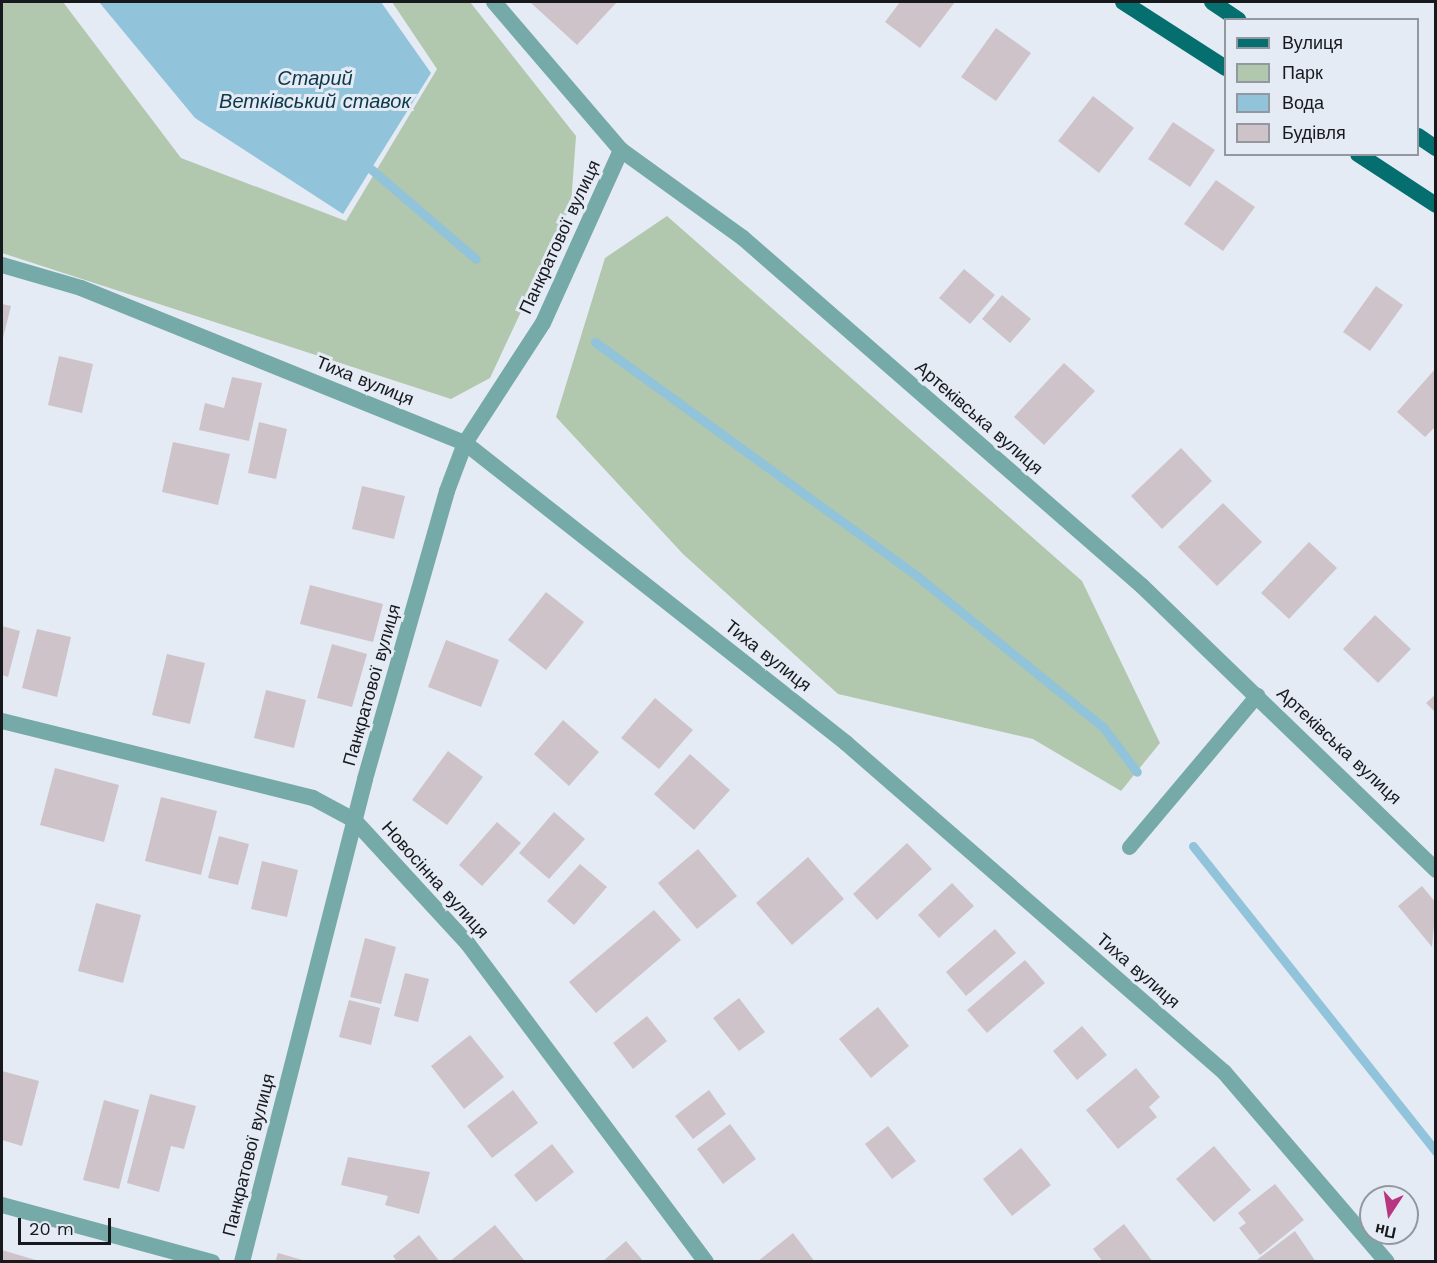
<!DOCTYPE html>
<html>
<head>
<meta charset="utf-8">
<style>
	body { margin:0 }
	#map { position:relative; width:1437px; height:1263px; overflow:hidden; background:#e5ebf5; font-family:"Work Sans",sans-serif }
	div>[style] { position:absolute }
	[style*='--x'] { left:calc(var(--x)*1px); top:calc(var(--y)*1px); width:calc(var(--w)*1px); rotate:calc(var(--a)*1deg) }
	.green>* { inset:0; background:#b1c7ae }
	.water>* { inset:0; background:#91c3da }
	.stream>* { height:9px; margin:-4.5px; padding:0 4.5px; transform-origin:4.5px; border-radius:4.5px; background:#91c3da }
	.building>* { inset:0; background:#cec3c9 }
	.service>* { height:15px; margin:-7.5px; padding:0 7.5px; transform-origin:7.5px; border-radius:7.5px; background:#76aaa8 }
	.minor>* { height:16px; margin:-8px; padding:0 8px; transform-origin:8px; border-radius:8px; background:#76aaa8 }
	.primary>* { height:16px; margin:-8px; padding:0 8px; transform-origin:8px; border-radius:8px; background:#046f6e }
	span { translate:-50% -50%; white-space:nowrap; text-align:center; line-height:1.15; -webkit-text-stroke:6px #e5ebf5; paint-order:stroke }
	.street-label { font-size:18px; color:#17191d }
	.water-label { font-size:20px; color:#0c3849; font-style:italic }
	.frame { position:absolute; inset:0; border:3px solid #17191d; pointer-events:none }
	.legend { position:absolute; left:1224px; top:18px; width:195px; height:138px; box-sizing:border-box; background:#e5ebf5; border:2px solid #93979f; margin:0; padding:8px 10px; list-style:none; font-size:18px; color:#17191d }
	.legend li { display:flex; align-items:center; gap:12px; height:30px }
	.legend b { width:30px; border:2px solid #93979f }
	.north { position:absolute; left:1359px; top:1185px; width:60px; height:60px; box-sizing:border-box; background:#e5ebf5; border:2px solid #93979f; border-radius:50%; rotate:192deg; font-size:16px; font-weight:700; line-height:24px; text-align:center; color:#17191d }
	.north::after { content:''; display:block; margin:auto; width:21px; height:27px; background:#b83680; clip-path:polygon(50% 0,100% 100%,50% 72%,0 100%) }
	.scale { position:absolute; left:18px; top:1218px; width:93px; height:27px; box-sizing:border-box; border:3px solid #17191d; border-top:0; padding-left:8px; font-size:18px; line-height:21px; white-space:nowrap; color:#17191d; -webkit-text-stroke:4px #e5ebf5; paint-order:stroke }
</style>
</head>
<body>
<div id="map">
	<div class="green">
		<div style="clip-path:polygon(2px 2px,63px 2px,181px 158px,346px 221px,437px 69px,392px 2px,470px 2px,576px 136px,571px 205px,490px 378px,451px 399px,2px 253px)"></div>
		<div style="clip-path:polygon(667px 216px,1082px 581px,1160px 743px,1121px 791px,1033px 739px,838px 694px,683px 554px,556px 417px,605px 258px)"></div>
	</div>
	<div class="water">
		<div style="clip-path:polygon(99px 2px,381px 2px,431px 73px,343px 214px,195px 118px)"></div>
	</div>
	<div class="stream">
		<div style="--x:371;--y:169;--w:138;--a:40.6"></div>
		<div style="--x:595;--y:342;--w:398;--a:36"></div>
		<div style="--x:917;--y:576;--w:240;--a:39.1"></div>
		<div style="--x:1103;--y:727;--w:56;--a:52.9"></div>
		<div style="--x:1193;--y:846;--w:390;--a:51.5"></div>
	</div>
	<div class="building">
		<div style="clip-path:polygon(530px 2px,617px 2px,577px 45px)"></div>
		<div style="clip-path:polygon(900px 2px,955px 2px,920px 48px,885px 22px)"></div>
		<div style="clip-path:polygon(996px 28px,1031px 53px,996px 101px,961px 77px)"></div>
		<div style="clip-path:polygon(1093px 96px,1134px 128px,1099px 173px,1058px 141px)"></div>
		<div style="clip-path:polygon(1173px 122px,1215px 150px,1190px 187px,1148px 159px)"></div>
		<div style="clip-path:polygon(1216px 180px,1255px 207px,1223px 251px,1184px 224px)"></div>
		<div style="clip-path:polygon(964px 269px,995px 295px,970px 324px,939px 298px)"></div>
		<div style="clip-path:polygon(1376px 286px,1403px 305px,1370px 351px,1343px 332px)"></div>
		<div style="clip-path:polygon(1002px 295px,1031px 319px,1010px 343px,982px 319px)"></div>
		<div style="clip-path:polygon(2px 304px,11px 306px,2px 342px)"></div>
		<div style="clip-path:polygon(59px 356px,93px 364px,82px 413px,48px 405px)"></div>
		<div style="clip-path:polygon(1064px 363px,1095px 391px,1044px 445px,1014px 417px)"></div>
		<div style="clip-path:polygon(1436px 368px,1436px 426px,1425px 437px,1397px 412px)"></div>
		<div style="clip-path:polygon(232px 377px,262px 383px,249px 441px,199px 430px,205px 403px,224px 408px)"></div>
		<div style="clip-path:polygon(259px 422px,287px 429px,276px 479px,248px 473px)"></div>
		<div style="clip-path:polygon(173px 442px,230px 454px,218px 505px,162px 492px)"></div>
		<div style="clip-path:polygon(1181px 448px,1212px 481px,1162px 529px,1131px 496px)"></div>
		<div style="clip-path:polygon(362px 486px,405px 496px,394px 539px,352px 529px)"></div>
		<div style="clip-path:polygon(1223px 503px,1262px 542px,1217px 586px,1178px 547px)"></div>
		<div style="clip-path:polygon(1309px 542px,1337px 568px,1289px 619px,1261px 593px)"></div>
		<div style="clip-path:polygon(310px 585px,383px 604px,373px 642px,300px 624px)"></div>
		<div style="clip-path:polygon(546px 592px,584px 622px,546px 670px,508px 640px)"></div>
		<div style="clip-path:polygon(1375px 615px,1411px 649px,1378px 683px,1343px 649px)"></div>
		<div style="clip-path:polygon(2px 626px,20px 631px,8px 677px,2px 675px)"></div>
		<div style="clip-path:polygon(37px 629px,71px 637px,57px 697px,22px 688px)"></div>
		<div style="clip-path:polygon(446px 640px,499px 660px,481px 707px,428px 687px)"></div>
		<div style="clip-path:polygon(332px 644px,367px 654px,352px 707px,317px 698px)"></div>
		<div style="clip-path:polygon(167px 654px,205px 663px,190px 724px,152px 715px)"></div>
		<div style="clip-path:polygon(266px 690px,306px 700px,294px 748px,254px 738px)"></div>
		<div style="clip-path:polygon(1436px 694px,1436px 713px,1426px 703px)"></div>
		<div style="clip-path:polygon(655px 698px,693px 730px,659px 769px,621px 738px)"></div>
		<div style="clip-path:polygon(563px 720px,599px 752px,569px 786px,534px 754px)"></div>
		<div style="clip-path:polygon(448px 751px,483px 777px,447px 825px,412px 800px)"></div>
		<div style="clip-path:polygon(690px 754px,730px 790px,694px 830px,654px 794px)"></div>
		<div style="clip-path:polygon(55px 768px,119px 785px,104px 842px,40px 825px)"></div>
		<div style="clip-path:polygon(161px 797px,217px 811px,201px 875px,145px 861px)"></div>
		<div style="clip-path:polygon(554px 812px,585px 839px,549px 879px,519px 853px)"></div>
		<div style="clip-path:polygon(497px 822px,521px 843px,482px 886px,459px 865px)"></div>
		<div style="clip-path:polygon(219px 836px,249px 844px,238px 885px,208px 878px)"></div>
		<div style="clip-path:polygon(907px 843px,932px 869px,877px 920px,853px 894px)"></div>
		<div style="clip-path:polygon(698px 849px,737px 896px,697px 929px,658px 883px)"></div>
		<div style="clip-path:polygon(808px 857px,844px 899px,792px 945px,756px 903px)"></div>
		<div style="clip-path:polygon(262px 861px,298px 870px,287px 917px,251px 909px)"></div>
		<div style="clip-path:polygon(580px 864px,607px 887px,574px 925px,547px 901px)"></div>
		<div style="clip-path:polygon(952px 883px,974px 906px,939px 938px,918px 915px)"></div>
		<div style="clip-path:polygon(1422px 886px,1436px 903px,1432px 947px,1398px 906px)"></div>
		<div style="clip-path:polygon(96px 903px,141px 915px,123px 983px,78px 971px)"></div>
		<div style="clip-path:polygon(654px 910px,681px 940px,596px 1013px,569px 982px)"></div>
		<div style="clip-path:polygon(995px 929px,1016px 953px,966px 996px,946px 972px)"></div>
		<div style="clip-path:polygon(365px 938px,396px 947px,381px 1004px,350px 997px)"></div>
		<div style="clip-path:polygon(1025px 960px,1045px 983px,987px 1033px,967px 1010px)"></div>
		<div style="clip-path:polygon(405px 973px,429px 979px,418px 1022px,394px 1016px)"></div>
		<div style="clip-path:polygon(739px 998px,765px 1032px,739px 1051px,713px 1018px)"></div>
		<div style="clip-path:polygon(349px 1000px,380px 1008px,371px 1045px,339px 1037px)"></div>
		<div style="clip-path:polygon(878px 1007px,909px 1046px,871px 1078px,839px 1039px)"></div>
		<div style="clip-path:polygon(647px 1016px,667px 1041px,633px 1069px,613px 1043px)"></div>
		<div style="clip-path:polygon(1082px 1026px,1107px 1055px,1077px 1080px,1053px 1051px)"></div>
		<div style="clip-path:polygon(470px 1035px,504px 1077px,464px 1109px,431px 1066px)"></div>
		<div style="clip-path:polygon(1136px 1068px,1160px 1097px,1149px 1107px,1157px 1117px,1118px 1149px,1086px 1110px)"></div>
		<div style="clip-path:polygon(2px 1071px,39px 1081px,22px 1146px,2px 1140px)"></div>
		<div style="clip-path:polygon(513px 1090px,538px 1123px,492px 1158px,467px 1126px)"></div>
		<div style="clip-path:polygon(709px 1090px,726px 1114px,693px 1139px,675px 1116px)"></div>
		<div style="clip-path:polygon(150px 1094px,196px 1106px,184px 1149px,171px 1146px,159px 1192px,127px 1183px)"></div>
		<div style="clip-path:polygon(104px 1100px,139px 1110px,119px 1189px,83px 1180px)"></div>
		<div style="clip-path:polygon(730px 1124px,756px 1159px,723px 1184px,697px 1149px)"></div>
		<div style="clip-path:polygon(888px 1126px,916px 1161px,892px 1179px,865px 1144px)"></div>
		<div style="clip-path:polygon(552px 1144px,574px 1172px,536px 1202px,514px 1175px)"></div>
		<div style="clip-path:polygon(1214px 1146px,1251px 1190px,1214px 1222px,1176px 1179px)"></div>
		<div style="clip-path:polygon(1021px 1148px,1051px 1185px,1012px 1216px,983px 1179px)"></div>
		<div style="clip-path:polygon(348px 1157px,430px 1172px,419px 1214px,385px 1205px,388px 1196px,341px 1185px)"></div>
		<div style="clip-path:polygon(1275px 1184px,1304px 1220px,1260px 1255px,1239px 1228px,1246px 1223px,1238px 1213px)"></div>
		<div style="clip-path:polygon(1124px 1224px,1153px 1262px,1103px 1262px,1093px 1249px)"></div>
		<div style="clip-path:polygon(495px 1225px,524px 1260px,449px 1262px)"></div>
		<div style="clip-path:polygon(1295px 1231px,1316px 1262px,1254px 1262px)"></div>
		<div style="clip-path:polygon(793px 1233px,815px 1262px,757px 1262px)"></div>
		<div style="clip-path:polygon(419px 1235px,440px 1262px,397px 1262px,393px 1256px)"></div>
		<div style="clip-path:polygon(626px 1241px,644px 1262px,602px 1262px)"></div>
		<div style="clip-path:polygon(2px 1250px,39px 1261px,39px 1262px,2px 1262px)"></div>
		<div style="clip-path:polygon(278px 1253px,306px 1261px,306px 1262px,275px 1262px)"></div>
	</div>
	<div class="service">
		<div style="--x:1129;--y:847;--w:199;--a:-49.9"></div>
	</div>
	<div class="minor">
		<div style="--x:494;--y:2;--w:195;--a:49.4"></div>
		<div style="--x:621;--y:150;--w:150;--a:35.8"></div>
		<div style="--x:743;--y:238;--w:529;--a:41.09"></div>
		<div style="--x:1142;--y:586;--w:409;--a:44"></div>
		<div style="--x:2;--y:265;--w:82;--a:16.2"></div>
		<div style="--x:81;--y:288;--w:414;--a:22"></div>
		<div style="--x:465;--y:443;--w:485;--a:38.2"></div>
		<div style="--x:846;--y:743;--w:501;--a:41.04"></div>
		<div style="--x:1224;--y:1072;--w:250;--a:49.4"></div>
		<div style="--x:2;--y:721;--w:320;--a:13.9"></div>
		<div style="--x:313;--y:798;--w:47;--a:28.2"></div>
		<div style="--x:354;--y:820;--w:168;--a:47.4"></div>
		<div style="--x:468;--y:944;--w:397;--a:53.2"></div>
		<div style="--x:2;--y:1205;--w:218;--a:15.2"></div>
		<div style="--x:242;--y:1262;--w:498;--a:-75.7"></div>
		<div style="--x:365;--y:779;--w:299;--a:-74.1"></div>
		<div style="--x:447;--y:491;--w:51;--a:-69.4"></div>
		<div style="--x:465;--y:443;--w:143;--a:-57"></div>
		<div style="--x:543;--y:323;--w:190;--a:-65.7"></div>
	</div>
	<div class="primary">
		<div style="--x:1123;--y:2;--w:122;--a:32.7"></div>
		<div style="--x:1212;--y:2;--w:32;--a:34"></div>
		<div style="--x:1418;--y:136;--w:22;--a:34"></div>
		<div style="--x:1358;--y:154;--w:93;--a:33.2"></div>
	</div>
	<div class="street-label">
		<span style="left:560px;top:237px;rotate:-65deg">Панкратової вулиця</span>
		<span style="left:365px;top:381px;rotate:22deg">Тиха вулиця</span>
		<span style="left:979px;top:418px;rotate:41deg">Артеківська вулиця</span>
		<span style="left:768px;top:656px;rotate:38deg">Тиха вулиця</span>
		<span style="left:372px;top:685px;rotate:-74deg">Панкратової вулиця</span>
		<span style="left:1339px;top:746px;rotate:43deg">Артеківська вулиця</span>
		<span style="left:435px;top:880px;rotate:48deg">Новосінна вулиця</span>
		<span style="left:1138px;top:971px;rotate:41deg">Тиха вулиця</span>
		<span style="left:249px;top:1155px;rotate:-76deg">Панкратової вулиця</span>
	</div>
	<div class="water-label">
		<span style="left:315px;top:90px">Старий<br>Ветківський ставок</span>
	</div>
	<div class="frame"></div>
	<ul class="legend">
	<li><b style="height:8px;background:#046f6e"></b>Вулиця</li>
	<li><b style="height:16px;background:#b1c7ae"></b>Парк</li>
	<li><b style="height:16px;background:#91c3da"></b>Вода</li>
	<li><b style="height:16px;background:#cec3c9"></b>Будівля</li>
	</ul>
	<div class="north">Пн</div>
	<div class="scale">20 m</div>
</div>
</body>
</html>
